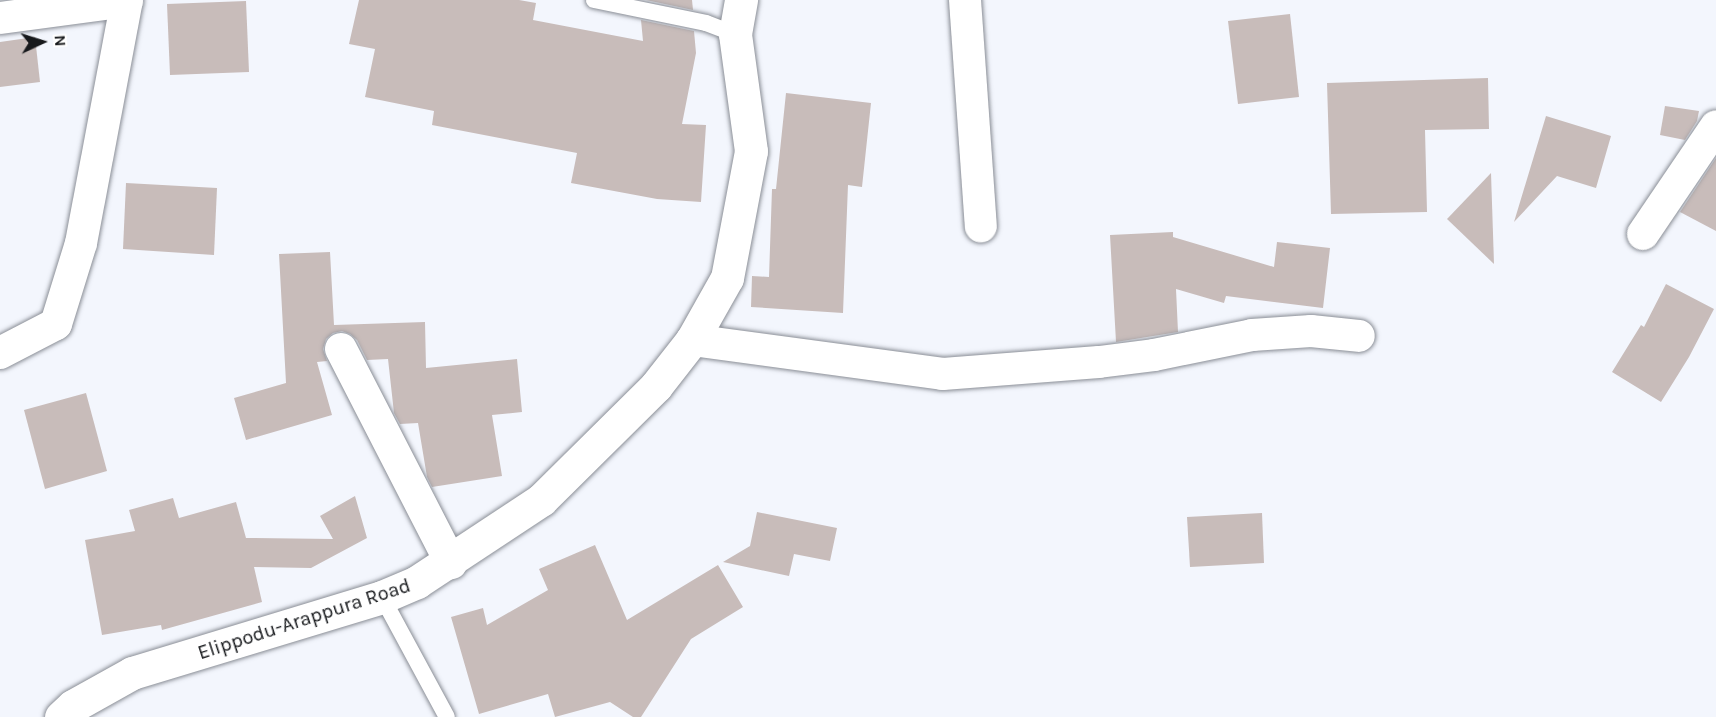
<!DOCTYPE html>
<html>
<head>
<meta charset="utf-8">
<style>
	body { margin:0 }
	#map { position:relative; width:1716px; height:717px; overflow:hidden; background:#f3f6fd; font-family:Karla,sans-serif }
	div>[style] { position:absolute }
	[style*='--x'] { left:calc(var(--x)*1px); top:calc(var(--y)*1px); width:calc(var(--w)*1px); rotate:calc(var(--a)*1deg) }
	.building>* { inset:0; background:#c8bcba }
	.roads { filter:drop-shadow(0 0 2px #8a8e96) drop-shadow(0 0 2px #8a8e96) }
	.lane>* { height:16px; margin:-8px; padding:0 8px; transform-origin:8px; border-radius:8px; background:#fff }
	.street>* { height:32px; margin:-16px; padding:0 16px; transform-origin:16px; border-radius:16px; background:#fff }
	.secondary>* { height:33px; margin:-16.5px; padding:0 16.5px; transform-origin:16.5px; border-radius:16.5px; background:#fff }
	span { translate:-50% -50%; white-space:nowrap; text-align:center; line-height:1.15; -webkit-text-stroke:6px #fff; paint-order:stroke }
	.street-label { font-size:20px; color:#17191c }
	.north { position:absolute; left:12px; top:12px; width:60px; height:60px; -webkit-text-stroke:4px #fff; paint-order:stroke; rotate:86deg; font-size:16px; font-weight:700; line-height:24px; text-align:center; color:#17191c }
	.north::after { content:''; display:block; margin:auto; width:21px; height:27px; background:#17191c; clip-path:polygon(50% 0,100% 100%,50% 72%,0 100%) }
</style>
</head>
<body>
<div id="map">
	<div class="building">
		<div style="clip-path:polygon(359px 0,519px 0,536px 3px,533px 20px,643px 41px,641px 20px,694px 31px,696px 53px,682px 124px,706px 125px,701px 202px,657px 199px,571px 183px,577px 153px,432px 125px,434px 111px,365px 97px,375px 49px,349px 44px)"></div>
		<div style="clip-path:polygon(646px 0,692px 0,693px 10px)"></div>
		<div style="clip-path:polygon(246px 1px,249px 72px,170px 75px,167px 4px)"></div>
		<div style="clip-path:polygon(1290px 14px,1299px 97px,1238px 104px,1228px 21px)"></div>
		<div style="clip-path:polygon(35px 37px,40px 82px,0 87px,0 42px)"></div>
		<div style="clip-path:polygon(1488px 78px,1489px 129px,1425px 130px,1427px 212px,1331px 214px,1327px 83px)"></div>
		<div style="clip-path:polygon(786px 93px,871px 103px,862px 187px,848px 185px,843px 313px,751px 307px,752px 276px,769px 277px,772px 189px,776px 189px)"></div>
		<div style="clip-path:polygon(1665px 106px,1699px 111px,1697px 121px,1685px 140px,1660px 135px)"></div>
		<div style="clip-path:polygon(1546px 116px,1611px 136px,1596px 188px,1557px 176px,1514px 222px)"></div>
		<div style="clip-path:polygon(1716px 158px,1716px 231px,1680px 212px)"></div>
		<div style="clip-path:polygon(1491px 173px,1494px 264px,1447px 219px)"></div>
		<div style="clip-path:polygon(126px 183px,217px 188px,214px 255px,123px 249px)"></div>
		<div style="clip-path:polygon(1173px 232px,1173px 237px,1274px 267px,1277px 242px,1330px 248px,1323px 308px,1226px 296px,1224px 303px,1176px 289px,1178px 332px,1116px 342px,1110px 235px)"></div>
		<div style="clip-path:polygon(330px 252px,334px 325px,425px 322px,426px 368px,517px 359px,522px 412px,492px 415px,502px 476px,432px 487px,427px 477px,418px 423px,400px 424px,394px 413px,388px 359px,367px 360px,357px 340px,350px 334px,342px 331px,333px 333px,326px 339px,323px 349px,327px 361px,317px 362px,332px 415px,246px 440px,234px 398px,286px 383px,279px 254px)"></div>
		<div style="clip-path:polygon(1666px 284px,1714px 309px,1689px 357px,1661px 402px,1612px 372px,1641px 325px,1644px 327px)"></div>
		<div style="clip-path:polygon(86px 393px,107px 471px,45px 489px,24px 410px)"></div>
		<div style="clip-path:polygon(355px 496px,367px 538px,311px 568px,254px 567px,262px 602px,162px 630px,161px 625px,102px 635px,85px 540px,135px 531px,129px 510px,173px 498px,179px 518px,236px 502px,246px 538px,333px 539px,320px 516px)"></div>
		<div style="clip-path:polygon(757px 512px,837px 528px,830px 561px,794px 554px,789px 576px,723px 562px,750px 546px)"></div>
		<div style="clip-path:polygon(1262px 513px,1264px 563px,1190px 567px,1187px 517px)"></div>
		<div style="clip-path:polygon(595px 545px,627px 620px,718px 565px,743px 607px,691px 639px,641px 717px,633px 717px,610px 702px,555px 717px,548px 694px,479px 714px,451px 617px,483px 608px,487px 625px,548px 590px,539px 569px)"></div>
	</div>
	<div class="roads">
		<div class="lane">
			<div style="--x:594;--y:0;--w:114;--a:11.6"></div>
			<div style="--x:706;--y:23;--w:31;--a:21"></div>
			<div style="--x:382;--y:597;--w:136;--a:61.6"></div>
		</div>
		<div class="street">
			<div style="--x:965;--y:0;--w:227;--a:86"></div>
			<div style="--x:0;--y:18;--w:128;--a:-7.6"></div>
			<div style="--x:1643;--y:234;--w:130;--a:-55.9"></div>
			<div style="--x:692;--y:340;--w:253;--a:7.7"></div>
			<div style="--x:943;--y:374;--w:156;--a:-4.4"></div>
			<div style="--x:1099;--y:362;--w:55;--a:-7.3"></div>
			<div style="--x:1154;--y:355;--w:100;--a:-11.5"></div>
			<div style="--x:1252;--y:335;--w:59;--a:-3.9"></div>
			<div style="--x:1311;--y:331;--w:48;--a:5.9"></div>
			<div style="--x:341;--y:349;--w:241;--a:62.8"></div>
			<div style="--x:0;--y:353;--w:63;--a:-27.4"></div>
			<div style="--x:56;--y:324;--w:85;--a:-72.8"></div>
			<div style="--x:81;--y:243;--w:247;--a:-79.3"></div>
		</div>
		<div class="secondary">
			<div style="--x:61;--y:717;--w:16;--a:-43"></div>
			<div style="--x:73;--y:706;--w:68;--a:-29.2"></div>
			<div style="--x:132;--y:673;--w:261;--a:-16.9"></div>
			<div style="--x:382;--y:597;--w:38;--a:-23"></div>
			<div style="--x:417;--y:582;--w:149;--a:-33.5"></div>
			<div style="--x:541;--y:500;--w:162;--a:-44.7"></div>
			<div style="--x:656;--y:386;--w:58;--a:-52"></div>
			<div style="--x:692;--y:340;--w:71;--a:-60.6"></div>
			<div style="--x:727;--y:278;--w:129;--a:-79.3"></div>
			<div style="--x:751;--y:151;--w:118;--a:-97.8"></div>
			<div style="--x:735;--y:34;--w:35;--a:-80"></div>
		</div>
	</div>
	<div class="street-label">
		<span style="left:304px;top:619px;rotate:-18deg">Elippodu-Arappura Road</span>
	</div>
	<div class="north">N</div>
</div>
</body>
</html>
